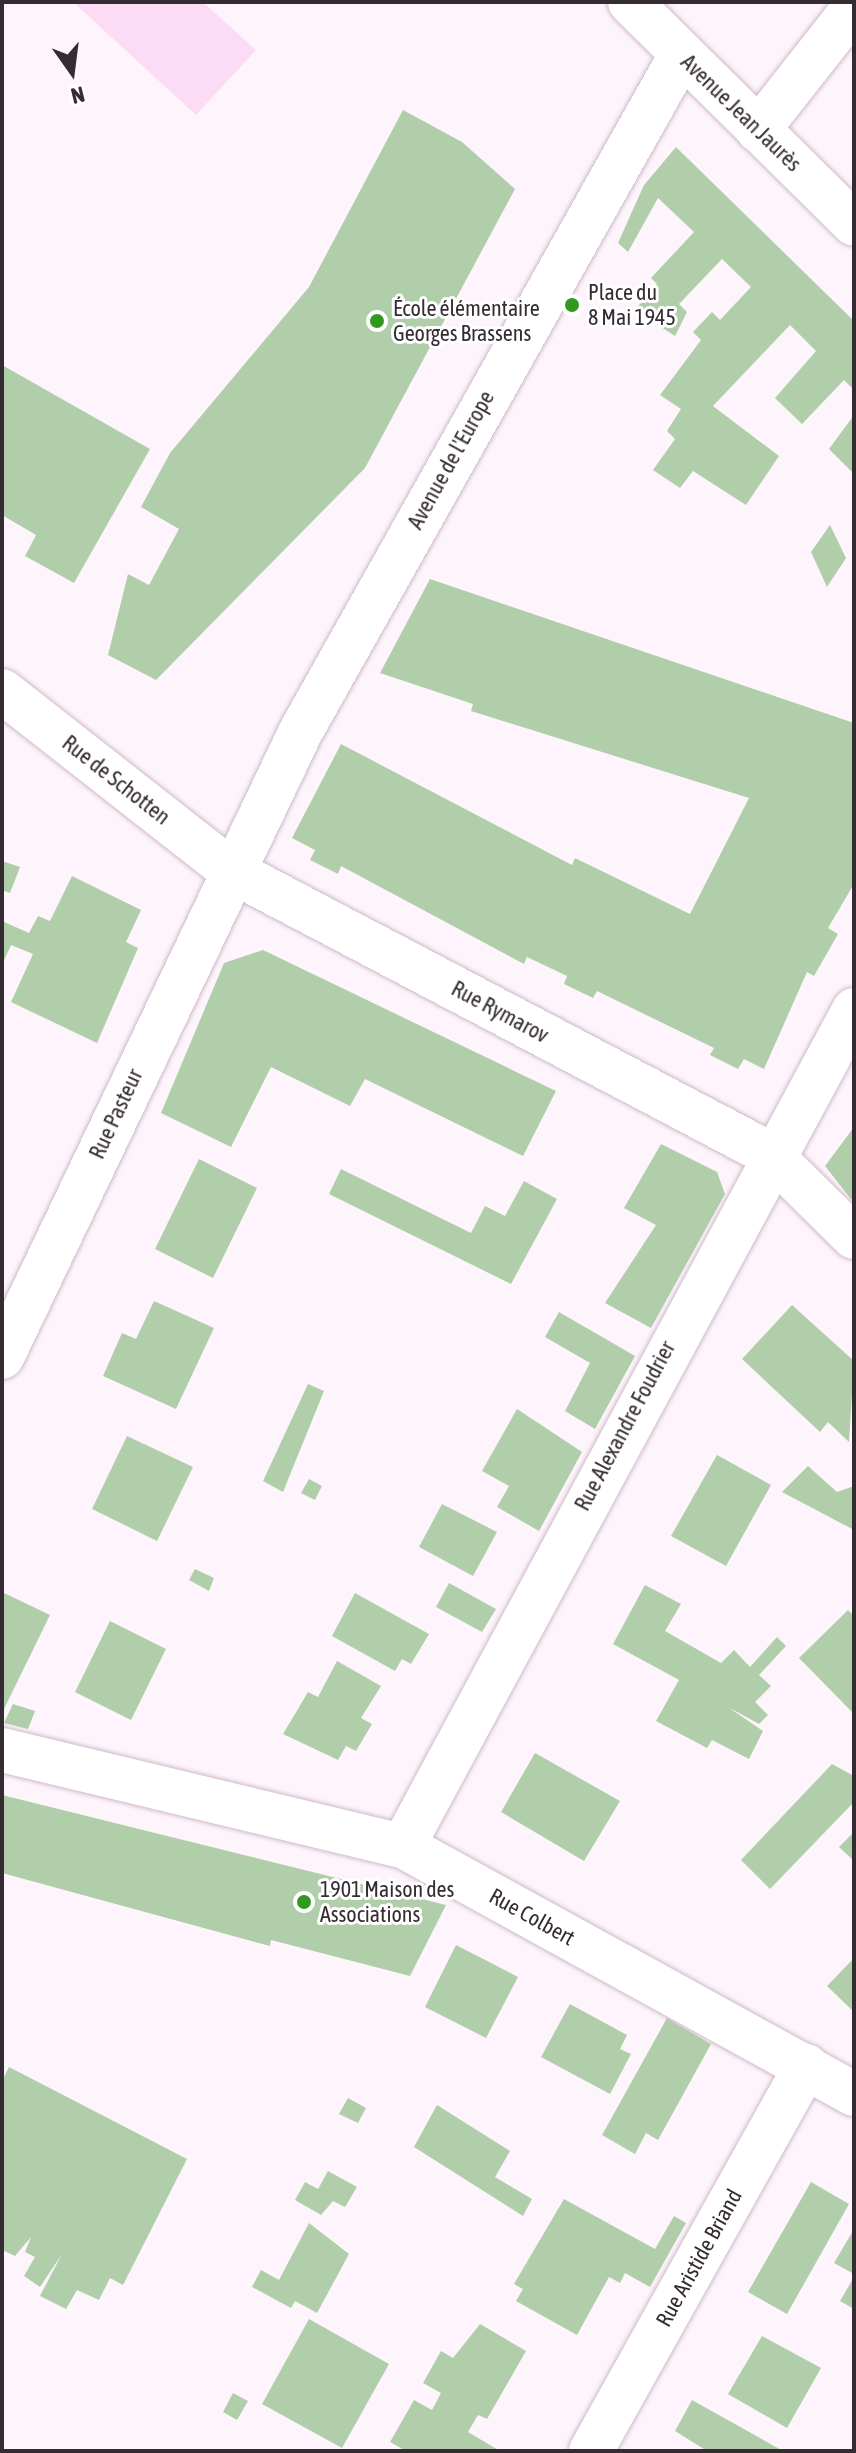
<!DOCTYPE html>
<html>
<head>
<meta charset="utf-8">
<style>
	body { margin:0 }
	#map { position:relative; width:856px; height:2453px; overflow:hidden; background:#fef5fc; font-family:"Asap Condensed",sans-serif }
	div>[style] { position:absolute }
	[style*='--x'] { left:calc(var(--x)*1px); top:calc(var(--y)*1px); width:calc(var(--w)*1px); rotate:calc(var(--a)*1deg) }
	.green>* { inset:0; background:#fcdbf4 }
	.building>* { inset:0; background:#b0ceaa }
	.roads { filter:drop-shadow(0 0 2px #d0b9ca) drop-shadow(0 0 2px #d0b9ca) }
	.minor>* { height:44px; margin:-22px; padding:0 22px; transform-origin:22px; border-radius:22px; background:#fff }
	.dots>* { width:22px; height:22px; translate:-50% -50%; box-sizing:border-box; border:4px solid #fff; border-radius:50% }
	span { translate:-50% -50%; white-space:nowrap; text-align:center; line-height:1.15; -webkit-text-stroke:6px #fff; paint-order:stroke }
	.street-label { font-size:22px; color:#352c33 }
	.poi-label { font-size:22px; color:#352c33 }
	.left { translate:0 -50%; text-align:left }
	.frame { position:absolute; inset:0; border:4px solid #352c33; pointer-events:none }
	.north { position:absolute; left:32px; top:32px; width:80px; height:80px; -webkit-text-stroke:6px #fff; paint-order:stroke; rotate:166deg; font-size:22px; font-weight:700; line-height:32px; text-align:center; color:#352c33 }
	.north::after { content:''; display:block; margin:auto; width:28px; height:36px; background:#352c33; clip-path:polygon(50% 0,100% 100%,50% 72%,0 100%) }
</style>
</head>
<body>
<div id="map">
	<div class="green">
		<div style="clip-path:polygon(73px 2px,203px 2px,256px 50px,196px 115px)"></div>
	</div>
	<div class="building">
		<div style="clip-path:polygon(403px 110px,462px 142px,515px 189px,365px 468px,156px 680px,108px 655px,128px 574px,149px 585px,179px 529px,141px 507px,170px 453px,309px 287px)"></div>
		<div style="clip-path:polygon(676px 147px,854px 321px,854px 390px,844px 380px,802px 424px,775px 398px,816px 351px,790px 325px,713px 406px,779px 456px,746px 505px,693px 471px,680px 488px,653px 470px,675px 439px,667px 431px,681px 409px,660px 395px,701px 340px,693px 332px,712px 312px,720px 320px,751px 287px,722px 259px,679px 304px,687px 312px,675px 336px,635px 310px,657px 284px,651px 278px,694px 232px,658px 198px,628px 252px,618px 243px,644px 185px)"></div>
		<div style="clip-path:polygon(2px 365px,150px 449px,74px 583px,25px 556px,36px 535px,2px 515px)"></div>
		<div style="clip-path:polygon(854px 415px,854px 474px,829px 449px)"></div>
		<div style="clip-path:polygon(830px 525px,846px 558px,827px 587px,811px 552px)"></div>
		<div style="clip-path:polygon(430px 579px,854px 723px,854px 884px,828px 928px,838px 934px,814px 976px,807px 972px,764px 1069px,744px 1059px,738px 1069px,710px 1055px,714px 1048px,597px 991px,593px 998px,564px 984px,567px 976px,527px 957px,524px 964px,341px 866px,338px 874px,310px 860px,315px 850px,292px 838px,341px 744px,572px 865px,575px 858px,690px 914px,749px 798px,471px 711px,473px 704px,380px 673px)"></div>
		<div style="clip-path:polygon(2px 861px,20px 867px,10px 893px,2px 890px)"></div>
		<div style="clip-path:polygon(72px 876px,141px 910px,126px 942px,138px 948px,97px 1043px,11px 1002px,33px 954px,11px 945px,2px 965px,2px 921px,29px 933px,38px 916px,50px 921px)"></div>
		<div style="clip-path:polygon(263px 950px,556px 1091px,523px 1156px,365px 1079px,350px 1106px,271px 1067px,231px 1147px,161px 1113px,224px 963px)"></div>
		<div style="clip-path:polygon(854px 1127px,854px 1203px,825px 1166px)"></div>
		<div style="clip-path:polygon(661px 1144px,717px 1172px,725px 1194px,651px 1328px,605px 1303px,656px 1225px,624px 1208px)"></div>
		<div style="clip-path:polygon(199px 1159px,257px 1188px,213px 1278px,155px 1249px)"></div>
		<div style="clip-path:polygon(341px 1169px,471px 1233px,485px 1206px,505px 1216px,524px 1181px,557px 1199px,511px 1284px,329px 1194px)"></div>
		<div style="clip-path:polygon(154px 1301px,214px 1328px,176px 1409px,103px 1376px,122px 1333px,136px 1339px)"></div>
		<div style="clip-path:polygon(792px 1305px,854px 1361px,849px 1442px,828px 1422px,820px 1432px,742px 1359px)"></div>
		<div style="clip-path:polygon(559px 1312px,635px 1356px,595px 1429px,565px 1411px,590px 1363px,545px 1337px)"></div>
		<div style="clip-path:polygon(308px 1384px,324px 1391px,283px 1492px,263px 1481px)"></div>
		<div style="clip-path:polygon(517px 1409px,582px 1452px,539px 1531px,497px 1507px,509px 1486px,482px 1471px)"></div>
		<div style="clip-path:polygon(127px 1436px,193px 1467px,157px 1541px,92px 1509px)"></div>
		<div style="clip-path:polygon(717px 1455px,771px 1485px,726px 1566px,671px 1536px)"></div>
		<div style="clip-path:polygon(808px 1466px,837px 1492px,854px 1486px,854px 1530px,782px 1492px)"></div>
		<div style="clip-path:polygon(309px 1479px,322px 1486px,315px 1500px,301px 1493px)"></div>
		<div style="clip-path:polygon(442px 1504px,497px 1532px,473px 1576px,419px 1547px)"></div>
		<div style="clip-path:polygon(195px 1569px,214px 1578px,209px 1591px,189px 1580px)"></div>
		<div style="clip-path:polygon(449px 1583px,496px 1609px,482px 1632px,436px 1607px)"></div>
		<div style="clip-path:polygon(645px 1585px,681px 1604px,665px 1631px,721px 1663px,734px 1650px,750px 1667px,777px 1637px,786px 1646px,759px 1675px,771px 1686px,755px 1702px,768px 1715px,759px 1724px,728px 1707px,763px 1731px,749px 1759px,712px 1740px,707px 1748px,656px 1721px,679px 1680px,613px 1644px)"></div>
		<div style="clip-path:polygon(2px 1592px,50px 1615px,2px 1713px)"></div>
		<div style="clip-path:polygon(355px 1593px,429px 1634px,411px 1664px,402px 1659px,395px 1671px,332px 1636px)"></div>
		<div style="clip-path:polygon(848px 1610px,854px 1616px,854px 1714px,799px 1658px)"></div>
		<div style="clip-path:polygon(110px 1621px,166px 1649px,131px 1720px,75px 1692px)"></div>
		<div style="clip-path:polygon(337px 1661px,381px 1686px,361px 1718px,372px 1724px,356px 1751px,346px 1746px,338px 1760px,283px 1734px,308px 1692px,318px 1697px)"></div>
		<div style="clip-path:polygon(13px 1704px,35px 1711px,28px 1729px,4px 1723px)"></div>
		<div style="clip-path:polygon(535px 1753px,620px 1801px,584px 1861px,501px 1812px)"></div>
		<div style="clip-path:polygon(832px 1764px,854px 1776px,854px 1802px,770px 1889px,741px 1860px)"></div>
		<div style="clip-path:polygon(2px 1795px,353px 1882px,446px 1905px,410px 1976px,271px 1940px,270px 1946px,2px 1873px)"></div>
		<div style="clip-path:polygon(854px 1832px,854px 1861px,839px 1847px)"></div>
		<div style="clip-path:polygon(456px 1945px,518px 1977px,486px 2038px,425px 2007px)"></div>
		<div style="clip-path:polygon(854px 1958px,854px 2012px,827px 1986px)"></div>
		<div style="clip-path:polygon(570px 2004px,627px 2035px,620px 2049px,631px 2054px,610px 2094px,541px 2057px)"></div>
		<div style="clip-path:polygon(667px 2018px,711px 2044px,658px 2140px,646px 2133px,635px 2154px,602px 2135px)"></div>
		<div style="clip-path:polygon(9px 2067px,187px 2159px,123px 2285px,110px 2278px,99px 2300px,77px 2290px,66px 2309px,40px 2296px,62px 2254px,40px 2287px,24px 2276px,35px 2257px,25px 2252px,31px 2237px,15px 2256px,2px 2250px,2px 2081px)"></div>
		<div style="clip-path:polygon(348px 2098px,366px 2108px,358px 2123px,339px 2114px)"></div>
		<div style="clip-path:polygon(437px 2105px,510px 2151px,495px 2177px,532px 2199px,523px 2216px,414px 2147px)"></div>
		<div style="clip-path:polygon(328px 2171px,357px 2187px,345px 2207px,333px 2201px,321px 2215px,295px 2200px,305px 2182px,318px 2189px)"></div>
		<div style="clip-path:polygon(811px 2182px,849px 2204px,787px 2314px,748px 2292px)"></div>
		<div style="clip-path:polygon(564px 2199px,655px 2249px,674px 2216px,686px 2223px,650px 2287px,625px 2273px,620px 2283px,609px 2277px,577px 2335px,516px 2301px,523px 2289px,514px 2284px)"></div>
		<div style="clip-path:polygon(309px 2223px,349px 2254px,317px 2313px,295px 2301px,291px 2308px,252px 2287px,261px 2270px,279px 2280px)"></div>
		<div style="clip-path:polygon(854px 2229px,854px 2274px,834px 2263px)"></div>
		<div style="clip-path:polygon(854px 2277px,854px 2309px,840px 2301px)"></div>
		<div style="clip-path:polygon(309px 2319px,389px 2364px,342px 2448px,262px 2404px)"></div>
		<div style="clip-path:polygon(480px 2324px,526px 2351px,487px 2419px,478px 2415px,468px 2432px,500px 2451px,406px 2451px,390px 2442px,414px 2400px,432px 2410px,441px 2393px,423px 2383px,441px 2351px,453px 2358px)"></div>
		<div style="clip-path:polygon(762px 2336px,821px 2368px,787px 2428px,728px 2394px)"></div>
		<div style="clip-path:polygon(233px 2393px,248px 2401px,237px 2420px,223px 2412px)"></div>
		<div style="clip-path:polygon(692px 2400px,783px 2451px,707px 2451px,675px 2431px)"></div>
	</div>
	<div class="roads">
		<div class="minor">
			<div style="--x:630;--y:2;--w:315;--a:44.7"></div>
			<div style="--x:758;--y:130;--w:155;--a:-51.8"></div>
			<div style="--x:2;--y:691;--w:290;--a:38.1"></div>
			<div style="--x:230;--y:870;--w:610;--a:27.74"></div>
			<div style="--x:770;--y:1154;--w:118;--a:44.7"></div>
			<div style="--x:2;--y:1357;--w:694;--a:-64.47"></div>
			<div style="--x:301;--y:731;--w:775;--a:-60.66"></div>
			<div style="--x:2;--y:1750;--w:412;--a:13.5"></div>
			<div style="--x:403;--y:1846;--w:515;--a:28.81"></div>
			<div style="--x:403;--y:1846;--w:950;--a:-61.65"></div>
			<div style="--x:591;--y:2451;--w:441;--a:-60.8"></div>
		</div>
	</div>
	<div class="dots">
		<div style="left:572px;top:305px;background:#33981e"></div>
		<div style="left:377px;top:321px;background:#33981e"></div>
		<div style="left:304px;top:1902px;background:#33981e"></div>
	</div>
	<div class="street-label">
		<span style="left:741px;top:113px;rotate:44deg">Avenue Jean Jaurès</span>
		<span style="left:451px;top:460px;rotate:-61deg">Avenue de l'Europe</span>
		<span style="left:116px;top:780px;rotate:38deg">Rue de Schotten</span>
		<span style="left:500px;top:1012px;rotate:28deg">Rue Rymarov</span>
		<span style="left:116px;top:1114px;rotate:-65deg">Rue Pasteur</span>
		<span style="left:625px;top:1426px;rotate:-62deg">Rue Alexandre Foudrier</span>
		<span style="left:532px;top:1917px;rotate:29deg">Rue Colbert</span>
		<span style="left:699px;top:2258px;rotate:-61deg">Rue Aristide Briand</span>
	</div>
	<div class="poi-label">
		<span class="left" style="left:588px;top:305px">Place du<br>8 Mai 1945</span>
		<span class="left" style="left:393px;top:321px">École élémentaire<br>Georges Brassens</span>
		<span class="left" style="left:320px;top:1902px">1901 Maison des<br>Associations</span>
	</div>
	<div class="frame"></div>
	<div class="north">N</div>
</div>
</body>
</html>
